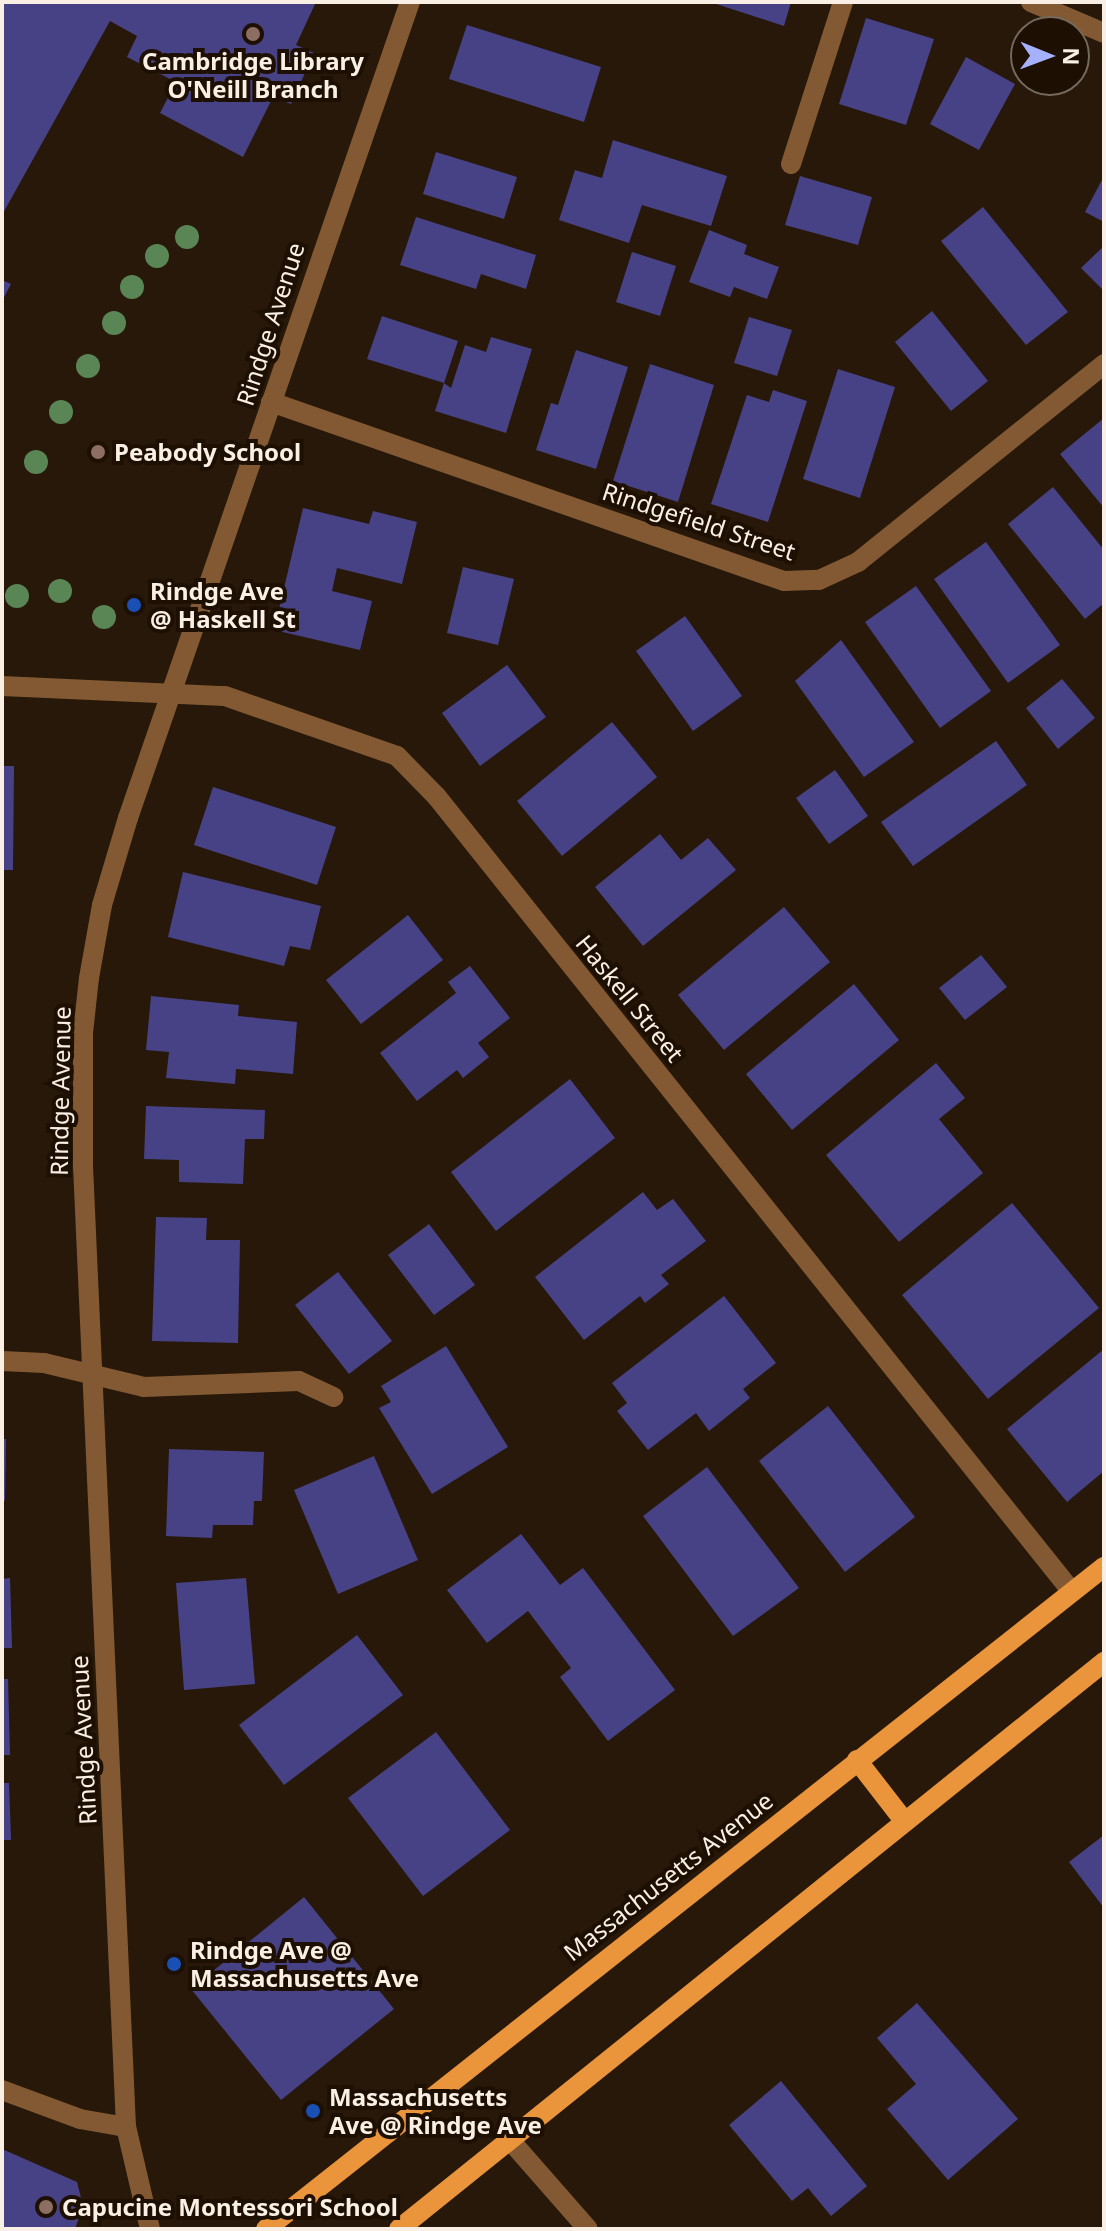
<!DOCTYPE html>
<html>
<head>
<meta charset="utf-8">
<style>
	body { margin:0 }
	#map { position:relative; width:1106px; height:2231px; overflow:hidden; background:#271809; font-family:"Noto Sans",sans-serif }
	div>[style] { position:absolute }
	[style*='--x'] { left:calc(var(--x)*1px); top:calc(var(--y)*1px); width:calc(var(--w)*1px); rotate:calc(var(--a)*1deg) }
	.building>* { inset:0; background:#474286 }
	.minor>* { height:20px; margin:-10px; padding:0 10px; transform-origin:10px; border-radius:10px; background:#825932 }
	.tertiary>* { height:20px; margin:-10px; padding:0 10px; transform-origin:10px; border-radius:10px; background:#825932 }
	.primary>* { height:20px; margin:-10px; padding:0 10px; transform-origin:10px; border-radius:10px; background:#ea943c }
	.trees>* { width:24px; height:24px; margin:-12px; border-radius:50%; background:#5a8554 }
	.dots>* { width:22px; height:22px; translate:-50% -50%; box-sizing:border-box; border:4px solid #1d0f02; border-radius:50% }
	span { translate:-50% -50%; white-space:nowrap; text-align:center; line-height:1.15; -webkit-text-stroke:8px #1d0f02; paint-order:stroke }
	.poi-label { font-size:24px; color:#faefe5; font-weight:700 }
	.left { translate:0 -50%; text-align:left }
	.street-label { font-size:24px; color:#faefe5 }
	.frame { position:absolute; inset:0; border:4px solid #faefe5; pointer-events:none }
	.north { position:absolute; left:1010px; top:16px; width:80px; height:80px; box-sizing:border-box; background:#1d0f02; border:2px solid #75695d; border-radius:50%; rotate:91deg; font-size:22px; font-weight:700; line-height:32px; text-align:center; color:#faefe5 }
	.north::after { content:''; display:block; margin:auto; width:28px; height:36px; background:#a6b1fc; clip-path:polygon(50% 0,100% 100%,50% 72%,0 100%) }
</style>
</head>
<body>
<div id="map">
	<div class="building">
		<div style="clip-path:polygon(2px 2px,316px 2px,296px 45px,314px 53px,291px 104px,273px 97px,243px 157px,160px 113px,176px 82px,127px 57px,137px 36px,110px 21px,2px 215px)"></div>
		<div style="clip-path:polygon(710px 2px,791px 2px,784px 26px)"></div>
		<div style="clip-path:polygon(866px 18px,934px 39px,906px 125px,839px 104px)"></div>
		<div style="clip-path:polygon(467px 25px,601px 67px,584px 122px,449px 79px)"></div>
		<div style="clip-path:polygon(966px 57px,1015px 84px,979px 150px,930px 124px)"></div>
		<div style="clip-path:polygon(613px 140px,727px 176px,711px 226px,642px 205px,629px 243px,559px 220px,575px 170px,602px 178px)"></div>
		<div style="clip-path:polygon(436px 152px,517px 177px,504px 219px,423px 194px)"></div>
		<div style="clip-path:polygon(800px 176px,872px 197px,858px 245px,785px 225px)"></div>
		<div style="clip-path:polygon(1104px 176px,1104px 222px,1085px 212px)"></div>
		<div style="clip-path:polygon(983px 207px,1068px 312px,1026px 345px,941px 241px)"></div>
		<div style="clip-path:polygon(416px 217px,536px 255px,526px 289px,481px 274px,476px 289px,400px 265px)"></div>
		<div style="clip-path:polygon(709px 230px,747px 245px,744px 254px,779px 267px,767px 299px,734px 287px,730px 297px,689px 282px)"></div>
		<div style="clip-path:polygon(1104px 246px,1104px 291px,1081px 268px)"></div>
		<div style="clip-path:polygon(632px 252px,676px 266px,660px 316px,616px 302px)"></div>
		<div style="clip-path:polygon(2px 280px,11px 284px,2px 301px)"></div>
		<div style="clip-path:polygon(932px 311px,988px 381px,951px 411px,895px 342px)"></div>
		<div style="clip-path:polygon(382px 316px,458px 341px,444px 383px,367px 359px)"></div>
		<div style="clip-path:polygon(749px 317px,792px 330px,777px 376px,734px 363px)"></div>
		<div style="clip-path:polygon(491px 337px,532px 349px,506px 433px,435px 411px,444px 383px,451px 388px,465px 345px,486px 352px)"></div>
		<div style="clip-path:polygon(576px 350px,628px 367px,596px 469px,536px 450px,551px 403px,558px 405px)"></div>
		<div style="clip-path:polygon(650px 364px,714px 385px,678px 502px,613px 481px)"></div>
		<div style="clip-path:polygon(838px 369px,895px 387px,860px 498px,803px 479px)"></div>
		<div style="clip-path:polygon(773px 390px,807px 401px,768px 522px,711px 504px,747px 395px,769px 402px)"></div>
		<div style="clip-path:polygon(1104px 418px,1104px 508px,1060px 454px)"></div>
		<div style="clip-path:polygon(1053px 487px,1104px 550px,1104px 603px,1085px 619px,1008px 524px)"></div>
		<div style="clip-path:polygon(303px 508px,369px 524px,373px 511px,417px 522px,402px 584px,337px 568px,332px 591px,372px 601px,360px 650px,274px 630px)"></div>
		<div style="clip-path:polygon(986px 542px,1060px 645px,1008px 683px,934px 579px)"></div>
		<div style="clip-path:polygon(463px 567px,514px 579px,498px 645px,447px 633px)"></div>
		<div style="clip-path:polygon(916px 586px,991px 691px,940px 728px,865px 622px)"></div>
		<div style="clip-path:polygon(685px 616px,742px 696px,693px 731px,636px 651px)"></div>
		<div style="clip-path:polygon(841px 640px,914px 742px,864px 777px,795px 681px)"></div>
		<div style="clip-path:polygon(507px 665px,546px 717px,480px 766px,442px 713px)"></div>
		<div style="clip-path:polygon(1062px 679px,1095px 718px,1058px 749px,1026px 708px)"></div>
		<div style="clip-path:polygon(612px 722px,657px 777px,562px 856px,517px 801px)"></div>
		<div style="clip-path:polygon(996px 741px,1027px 785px,913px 866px,881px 822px)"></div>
		<div style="clip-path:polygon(2px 766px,14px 766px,13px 870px,2px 870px)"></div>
		<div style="clip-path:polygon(835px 770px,868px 816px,829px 844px,796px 798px)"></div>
		<div style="clip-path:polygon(213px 787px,336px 827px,317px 885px,194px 845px)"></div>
		<div style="clip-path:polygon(660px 834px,681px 860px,708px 838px,736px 870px,643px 946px,595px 887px)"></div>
		<div style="clip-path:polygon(183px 872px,321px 906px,310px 950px,290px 946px,284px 966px,168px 937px)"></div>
		<div style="clip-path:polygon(784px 907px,830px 962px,724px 1050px,678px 995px)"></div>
		<div style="clip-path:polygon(408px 915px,443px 960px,361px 1024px,326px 980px)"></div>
		<div style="clip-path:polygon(981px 955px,1007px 987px,965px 1020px,939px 988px)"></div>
		<div style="clip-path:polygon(470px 966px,510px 1018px,478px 1043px,489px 1057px,463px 1078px,457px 1070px,417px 1101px,380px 1053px,456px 993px,448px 982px)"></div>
		<div style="clip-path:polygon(854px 984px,899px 1040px,792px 1130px,746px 1074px)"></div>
		<div style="clip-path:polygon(151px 996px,239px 1005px,238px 1016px,297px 1022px,293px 1074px,236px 1069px,235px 1084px,166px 1078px,169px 1052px,146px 1050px)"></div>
		<div style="clip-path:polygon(936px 1063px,965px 1098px,939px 1119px,983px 1173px,899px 1242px,826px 1155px)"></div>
		<div style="clip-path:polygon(570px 1079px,615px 1138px,496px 1231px,451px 1172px)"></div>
		<div style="clip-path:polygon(146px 1106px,265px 1110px,264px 1139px,245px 1139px,243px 1184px,179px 1182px,179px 1160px,144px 1159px)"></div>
		<div style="clip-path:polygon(643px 1192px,657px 1210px,673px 1199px,706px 1241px,661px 1275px,669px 1284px,645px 1303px,640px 1296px,584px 1340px,535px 1277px)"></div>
		<div style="clip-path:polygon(1012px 1203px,1099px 1308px,988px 1399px,902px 1295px)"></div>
		<div style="clip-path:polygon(156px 1217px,207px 1218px,206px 1240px,240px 1240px,238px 1343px,152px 1341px)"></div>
		<div style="clip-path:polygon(429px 1224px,475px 1285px,434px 1315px,388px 1255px)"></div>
		<div style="clip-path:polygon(338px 1272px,392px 1341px,349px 1374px,295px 1305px)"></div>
		<div style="clip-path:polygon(724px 1296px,776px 1363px,743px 1389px,750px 1398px,709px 1431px,696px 1413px,648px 1450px,617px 1411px,627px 1403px,612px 1383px)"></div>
		<div style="clip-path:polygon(446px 1346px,508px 1447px,432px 1494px,379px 1408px,391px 1402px,381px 1386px)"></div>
		<div style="clip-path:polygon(1104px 1349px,1104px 1471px,1067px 1502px,1007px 1429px)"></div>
		<div style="clip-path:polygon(828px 1406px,915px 1517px,845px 1572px,759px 1461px)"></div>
		<div style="clip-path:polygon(2px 1439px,6px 1439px,5px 1501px,2px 1501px)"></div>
		<div style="clip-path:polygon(169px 1449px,264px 1452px,262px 1501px,254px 1501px,253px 1525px,213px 1525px,212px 1538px,166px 1536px)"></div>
		<div style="clip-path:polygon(374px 1456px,418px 1560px,338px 1594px,294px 1490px)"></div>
		<div style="clip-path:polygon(707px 1467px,799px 1588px,733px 1636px,643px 1516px)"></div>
		<div style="clip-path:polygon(521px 1534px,560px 1585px,583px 1568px,675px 1690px,608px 1741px,560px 1677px,571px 1668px,528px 1611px,487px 1643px,447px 1590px)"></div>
		<div style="clip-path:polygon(10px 1578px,12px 1648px,2px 1648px,2px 1579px)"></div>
		<div style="clip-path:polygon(246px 1578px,255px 1684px,184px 1690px,176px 1583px)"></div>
		<div style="clip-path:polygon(357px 1635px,403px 1695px,284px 1785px,239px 1725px)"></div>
		<div style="clip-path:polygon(2px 1679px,8px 1679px,10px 1755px,2px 1755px)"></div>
		<div style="clip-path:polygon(436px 1732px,510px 1830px,423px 1896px,348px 1798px)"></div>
		<div style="clip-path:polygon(2px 1783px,9px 1783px,11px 1840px,2px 1840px)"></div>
		<div style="clip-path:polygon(1104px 1835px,1104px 1908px,1069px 1862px)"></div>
		<div style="clip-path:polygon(304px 1897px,394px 2009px,281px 2100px,191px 1989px)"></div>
		<div style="clip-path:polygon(917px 2003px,1018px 2119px,948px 2180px,887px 2109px,916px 2084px,877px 2038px)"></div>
		<div style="clip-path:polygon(781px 2081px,867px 2186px,831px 2216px,808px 2188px,792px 2201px,729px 2125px)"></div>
		<div style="clip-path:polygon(2px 2149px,77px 2182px,83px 2206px,75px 2229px,2px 2229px)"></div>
	</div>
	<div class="minor">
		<div style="--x:1031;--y:2;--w:79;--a:23"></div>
		<div style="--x:791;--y:164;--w:170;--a:-72.2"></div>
		<div style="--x:271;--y:402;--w:543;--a:19.24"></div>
		<div style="--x:784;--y:581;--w:35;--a:-2"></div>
		<div style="--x:819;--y:580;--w:43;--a:-24.8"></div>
		<div style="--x:858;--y:562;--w:316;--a:-38.8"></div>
		<div style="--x:2;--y:686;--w:223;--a:2.6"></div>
		<div style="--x:225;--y:696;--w:182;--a:19.2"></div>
		<div style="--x:397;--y:756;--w:57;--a:45.7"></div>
		<div style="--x:437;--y:797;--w:1017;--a:51.38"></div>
		<div style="--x:2;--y:1361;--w:42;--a:2.7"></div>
		<div style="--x:44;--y:1363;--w:103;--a:13.5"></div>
		<div style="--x:144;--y:1387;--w:155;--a:-2.2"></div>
		<div style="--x:299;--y:1381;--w:38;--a:25"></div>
		<div style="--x:2;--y:2090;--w:83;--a:20.4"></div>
		<div style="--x:80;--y:2119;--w:47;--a:9.9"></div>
		<div style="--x:510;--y:2140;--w:118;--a:48.8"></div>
	</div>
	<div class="tertiary">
		<div style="--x:150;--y:2229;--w:105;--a:-103.2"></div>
		<div style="--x:126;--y:2127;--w:962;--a:-92.56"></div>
		<div style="--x:83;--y:1166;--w:133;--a:-90"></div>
		<div style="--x:83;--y:1033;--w:55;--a:-83.8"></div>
		<div style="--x:89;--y:978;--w:74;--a:-79.9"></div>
		<div style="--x:102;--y:905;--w:91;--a:-73.4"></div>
		<div style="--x:128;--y:818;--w:863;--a:-70.94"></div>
	</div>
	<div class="primary">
		<div style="--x:857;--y:1760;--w:78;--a:52.3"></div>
		<div style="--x:266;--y:2229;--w:1068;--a:-38.31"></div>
		<div style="--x:399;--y:2229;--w:905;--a:-38.81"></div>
	</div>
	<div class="trees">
		<div style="left:187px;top:237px"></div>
		<div style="left:157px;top:256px"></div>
		<div style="left:132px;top:287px"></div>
		<div style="left:114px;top:323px"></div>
		<div style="left:88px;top:366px"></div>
		<div style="left:61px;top:412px"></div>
		<div style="left:36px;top:462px"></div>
		<div style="left:60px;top:591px"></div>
		<div style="left:17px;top:596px"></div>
		<div style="left:104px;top:617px"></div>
	</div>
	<div class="dots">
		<div style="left:253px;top:34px;background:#8d6e63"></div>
		<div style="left:98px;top:452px;background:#8d6e63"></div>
		<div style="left:134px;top:605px;background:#1a4fb4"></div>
		<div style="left:174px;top:1964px;background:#1a4fb4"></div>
		<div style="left:313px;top:2111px;background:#1a4fb4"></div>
		<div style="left:46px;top:2207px;background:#8d6e63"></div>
	</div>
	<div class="poi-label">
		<span style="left:253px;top:75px">Cambridge Library<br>O'Neill Branch</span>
		<span class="left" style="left:114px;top:452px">Peabody School</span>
		<span class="left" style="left:150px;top:605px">Rindge Ave<br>@ Haskell St</span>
		<span class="left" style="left:190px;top:1964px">Rindge Ave @<br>Massachusetts Ave</span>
		<span class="left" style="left:329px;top:2111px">Massachusetts<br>Ave @ Rindge Ave</span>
		<span class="left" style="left:62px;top:2207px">Capucine Montessori School</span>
	</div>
	<div class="street-label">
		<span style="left:270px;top:324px;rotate:-72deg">Rindge Avenue</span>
		<span style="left:699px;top:521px;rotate:18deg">Rindgefield Street</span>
		<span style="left:630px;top:998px;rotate:51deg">Haskell Street</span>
		<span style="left:60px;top:1091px;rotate:-89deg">Rindge Avenue</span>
		<span style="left:83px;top:1740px;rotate:-93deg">Rindge Avenue</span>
		<span style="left:668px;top:1876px;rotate:-38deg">Massachusetts Avenue</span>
	</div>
	<div class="frame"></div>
	<div class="north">N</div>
</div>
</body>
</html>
